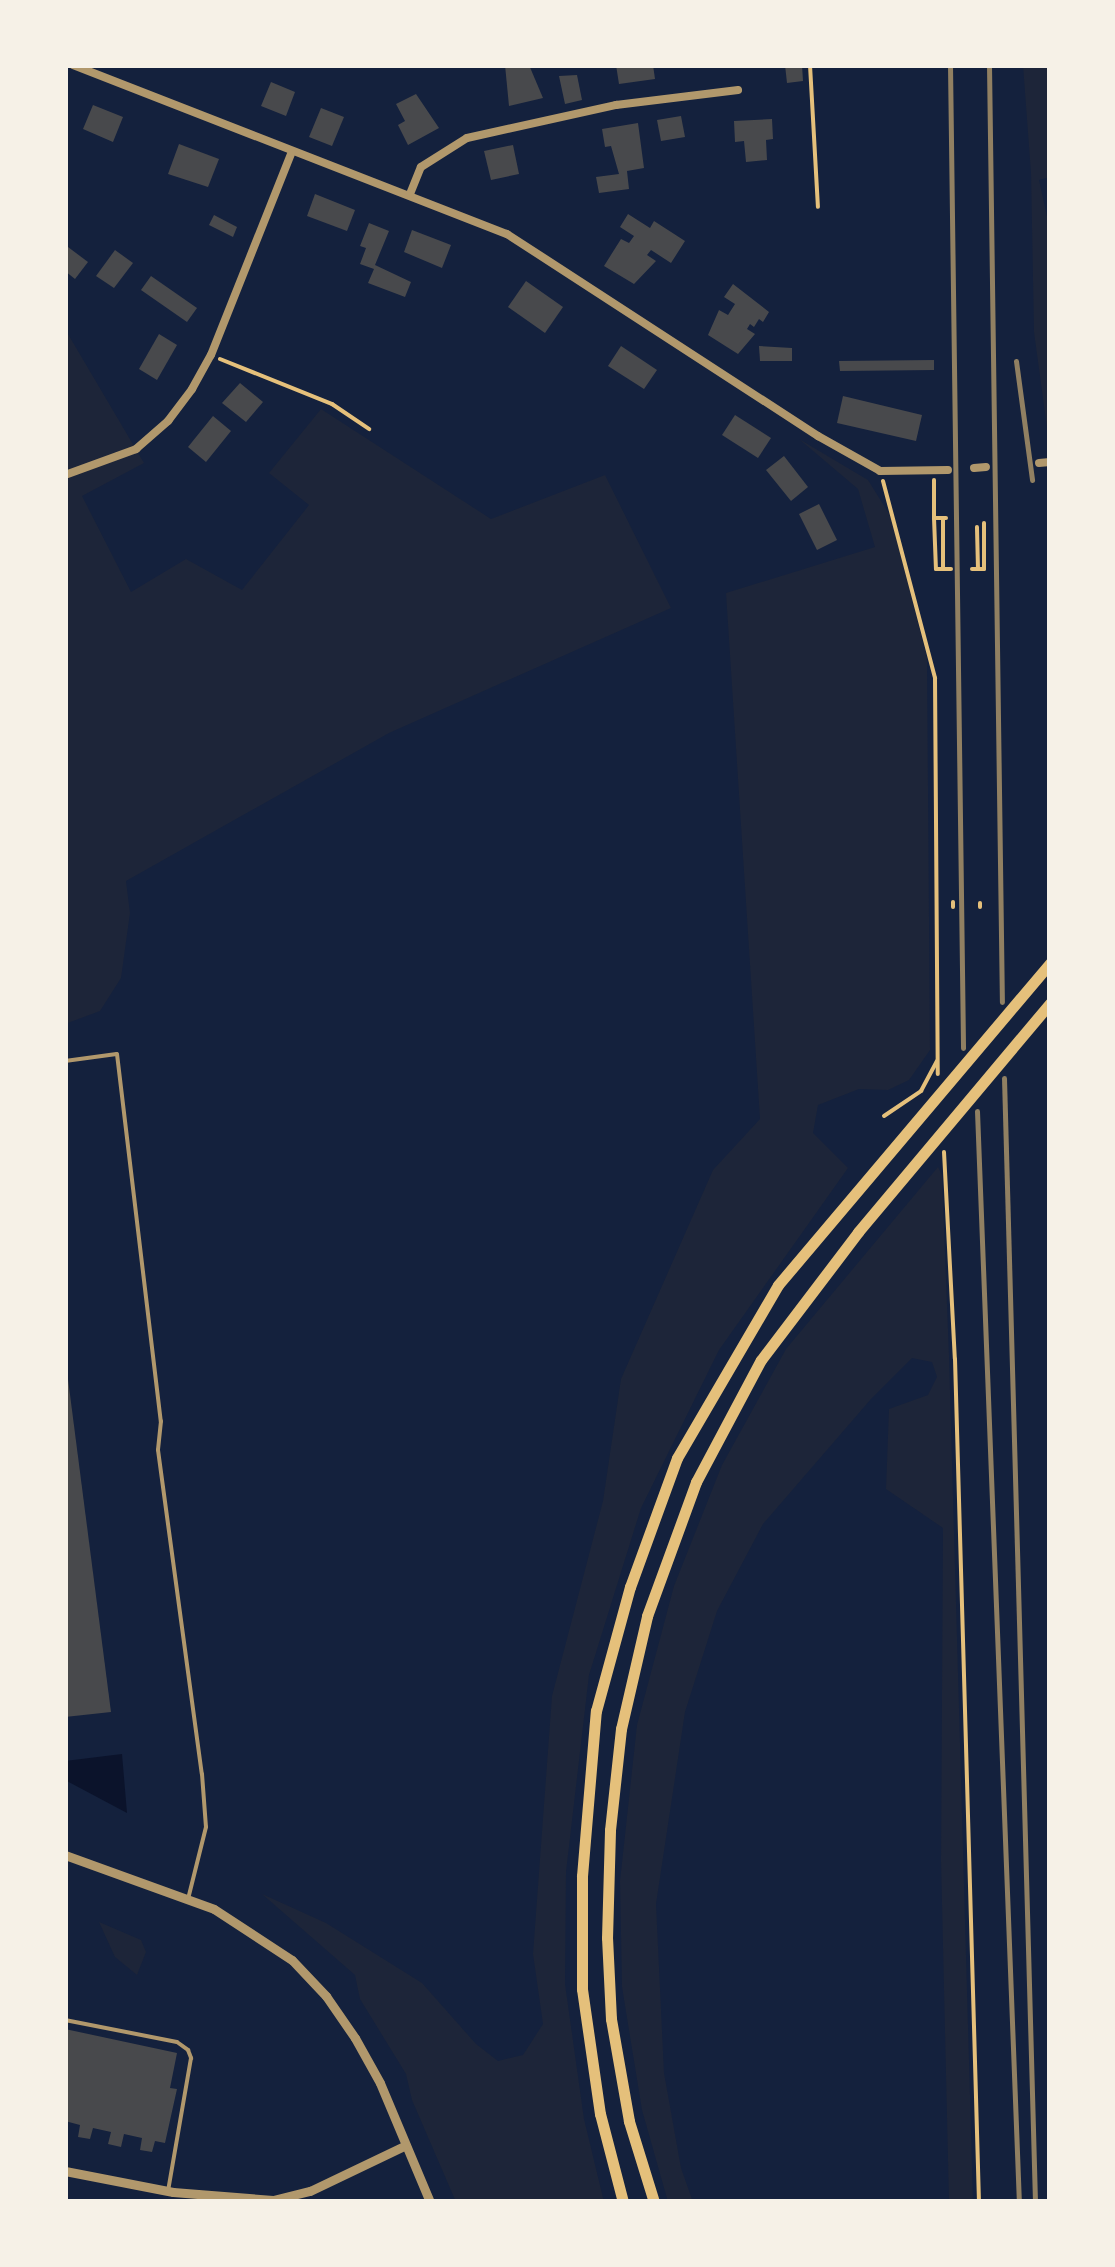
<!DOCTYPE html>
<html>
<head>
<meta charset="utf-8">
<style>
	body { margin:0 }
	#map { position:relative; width:1115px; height:2267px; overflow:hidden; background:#14213d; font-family:"Source Serif 4",serif }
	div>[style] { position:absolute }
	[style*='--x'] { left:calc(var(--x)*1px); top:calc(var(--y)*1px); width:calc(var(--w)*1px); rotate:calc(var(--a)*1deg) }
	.green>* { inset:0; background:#1d2539 }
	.water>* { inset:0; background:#0b132b }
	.building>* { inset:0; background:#48494c }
	.path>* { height:4px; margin:-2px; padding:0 2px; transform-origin:2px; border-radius:2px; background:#e5c07b }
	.service>* { height:4px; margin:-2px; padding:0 2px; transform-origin:2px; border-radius:2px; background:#b1986c }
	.minor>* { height:8px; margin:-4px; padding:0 4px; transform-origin:4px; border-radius:4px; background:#b1986c }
	.tertiary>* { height:9px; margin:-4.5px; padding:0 4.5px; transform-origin:4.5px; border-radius:4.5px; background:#b1986c }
	.primary>* { height:11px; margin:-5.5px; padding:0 5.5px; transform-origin:5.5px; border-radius:5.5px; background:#e5c07b }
	.rail>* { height:5px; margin:-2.5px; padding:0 2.5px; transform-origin:2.5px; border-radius:2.5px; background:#918062 }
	span { translate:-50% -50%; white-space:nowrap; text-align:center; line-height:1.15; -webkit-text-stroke:10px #f6f1e7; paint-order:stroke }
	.frame { position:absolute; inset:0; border:68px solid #f6f1e7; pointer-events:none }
</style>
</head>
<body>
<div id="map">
	<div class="green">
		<div style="clip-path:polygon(1023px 65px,1050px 65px,1050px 177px,1039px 180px,1050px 230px,1050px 450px,1034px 332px,1031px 173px)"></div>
		<div style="clip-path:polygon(65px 329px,144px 463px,82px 496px,131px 592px,186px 559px,242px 590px,309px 505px,269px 473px,321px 409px,491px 519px,605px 475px,671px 608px,389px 733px,126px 881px,130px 913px,121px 978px,100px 1011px,65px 1024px)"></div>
		<div style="clip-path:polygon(799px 439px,868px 480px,891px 517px,927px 658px,930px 1050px,909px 1080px,888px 1090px,859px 1089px,818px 1105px,813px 1133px,848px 1168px,719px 1350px,641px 1508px,589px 1675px,566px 1872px,565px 1984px,584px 2119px,604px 2202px,456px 2202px,412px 2100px,406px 2074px,360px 1999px,355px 1975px,262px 1894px,326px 1923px,422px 1983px,476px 2044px,498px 2061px,523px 2055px,543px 2024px,533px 1954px,552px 1696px,603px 1501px,621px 1379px,713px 1170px,760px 1119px,726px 593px,875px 547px,858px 489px)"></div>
		<div style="clip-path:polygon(938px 1167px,942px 1175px,949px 1356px,973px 2202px,949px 2202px,941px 1861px,943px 1528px,886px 1489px,889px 1409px,928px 1395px,937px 1377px,932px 1362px,912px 1358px,871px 1399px,763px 1524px,717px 1611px,685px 1712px,656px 1904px,664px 2073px,681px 2168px,693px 2202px,668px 2202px,642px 2110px,622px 1987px,620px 1881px,637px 1725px,674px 1586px,722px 1465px,786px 1349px)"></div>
		<div style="clip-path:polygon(99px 1922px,141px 1940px,146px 1952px,137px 1975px,115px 1957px)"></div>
	</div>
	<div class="water">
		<div style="clip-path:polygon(122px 1754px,127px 1813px,65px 1780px,65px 1761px)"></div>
	</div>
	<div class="building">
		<div style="clip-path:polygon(505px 65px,529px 65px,543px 98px,509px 106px)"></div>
		<div style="clip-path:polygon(616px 65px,653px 65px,655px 79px,619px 84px)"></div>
		<div style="clip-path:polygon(785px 65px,802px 65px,803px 81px,787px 83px)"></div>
		<div style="clip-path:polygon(577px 75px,582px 100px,565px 104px,559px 76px)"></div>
		<div style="clip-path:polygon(271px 82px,295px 92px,286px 116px,261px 106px)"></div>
		<div style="clip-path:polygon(416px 94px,439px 128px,408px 145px,398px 125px,405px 121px,396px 104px)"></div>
		<div style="clip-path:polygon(93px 105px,123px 117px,113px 142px,83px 129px)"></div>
		<div style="clip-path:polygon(321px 108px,344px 117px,332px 146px,309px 137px)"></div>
		<div style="clip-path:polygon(681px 116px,685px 137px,661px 141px,657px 120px)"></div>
		<div style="clip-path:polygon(772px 119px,773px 139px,766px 140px,767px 160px,746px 162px,744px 141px,735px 142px,734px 121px)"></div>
		<div style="clip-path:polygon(638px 123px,644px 168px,627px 171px,629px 189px,599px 193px,596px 177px,619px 174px,611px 146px,605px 147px,602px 129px)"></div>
		<div style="clip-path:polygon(179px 144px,219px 159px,208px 187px,168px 174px)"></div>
		<div style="clip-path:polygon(513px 145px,519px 174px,491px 180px,484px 151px)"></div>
		<div style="clip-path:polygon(315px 194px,355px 210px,347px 231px,307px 216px)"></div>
		<div style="clip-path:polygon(628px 214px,650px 228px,654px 221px,685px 241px,671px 263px,651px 250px,647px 255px,656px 261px,634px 284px,604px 266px,621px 239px,629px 243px,634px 236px,620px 227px)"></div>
		<div style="clip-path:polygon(214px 215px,237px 227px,233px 237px,209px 225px)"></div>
		<div style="clip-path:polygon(369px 223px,389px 231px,375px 265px,411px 282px,405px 297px,368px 283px,374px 269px,360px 264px,366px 248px,360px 246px)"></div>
		<div style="clip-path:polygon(412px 230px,451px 245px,442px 268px,404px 252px)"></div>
		<div style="clip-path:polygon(68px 247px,88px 262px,75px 279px,65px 271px)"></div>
		<div style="clip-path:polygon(115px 250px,133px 263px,114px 288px,96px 276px)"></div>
		<div style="clip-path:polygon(151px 276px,197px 308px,187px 322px,141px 290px)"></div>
		<div style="clip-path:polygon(526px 281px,563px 307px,545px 333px,508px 307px)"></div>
		<div style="clip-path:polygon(733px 284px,769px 312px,763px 322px,759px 319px,754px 327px,750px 324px,747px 329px,755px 334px,738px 354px,708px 335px,719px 310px,728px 315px,735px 304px,724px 297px)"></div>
		<div style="clip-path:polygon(159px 334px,177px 345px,157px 380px,139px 369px)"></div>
		<div style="clip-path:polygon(621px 346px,657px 370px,644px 389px,608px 366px)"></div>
		<div style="clip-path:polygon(759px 346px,792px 348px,792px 361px,760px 361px)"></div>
		<div style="clip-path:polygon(934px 360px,934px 370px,840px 371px,839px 361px)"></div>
		<div style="clip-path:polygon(240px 383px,263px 402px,246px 422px,222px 403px)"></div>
		<div style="clip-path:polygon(843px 396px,922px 415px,916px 441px,837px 423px)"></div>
		<div style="clip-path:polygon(735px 415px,771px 438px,758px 458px,722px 435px)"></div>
		<div style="clip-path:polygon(213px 416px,231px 431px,206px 462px,188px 447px)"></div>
		<div style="clip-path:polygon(784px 456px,808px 487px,791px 501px,766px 470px)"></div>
		<div style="clip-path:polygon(819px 504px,837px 540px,817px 550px,799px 514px)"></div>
		<div style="clip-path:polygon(65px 1356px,111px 1712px,65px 1717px)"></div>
		<div style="clip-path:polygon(65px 2029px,177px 2053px,170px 2088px,177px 2089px,165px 2143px,155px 2141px,152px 2152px,140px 2150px,142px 2138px,124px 2134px,121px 2147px,108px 2144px,111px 2132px,93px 2128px,90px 2139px,78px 2137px,80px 2125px,65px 2121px)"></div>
	</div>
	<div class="path">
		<div style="--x:810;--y:65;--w:142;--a:86.8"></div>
		<div style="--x:220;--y:359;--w:121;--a:21.9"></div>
		<div style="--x:332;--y:404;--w:45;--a:34"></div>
		<div style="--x:934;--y:480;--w:38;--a:90"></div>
		<div style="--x:934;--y:518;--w:12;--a:0"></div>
		<div style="--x:883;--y:481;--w:204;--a:75.2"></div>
		<div style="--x:935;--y:678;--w:396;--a:89.6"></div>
		<div style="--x:934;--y:518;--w:51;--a:87.8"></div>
		<div style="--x:936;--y:569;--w:7;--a:0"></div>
		<div style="--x:943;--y:518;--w:51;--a:90"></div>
		<div style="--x:943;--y:569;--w:8;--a:0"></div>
		<div style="--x:972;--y:569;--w:6;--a:0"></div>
		<div style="--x:978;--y:569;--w:42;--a:-91.4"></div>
		<div style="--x:978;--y:569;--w:6;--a:0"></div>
		<div style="--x:984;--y:569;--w:46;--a:-90"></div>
		<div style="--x:980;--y:903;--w:4;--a:90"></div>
		<div style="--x:953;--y:907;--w:5;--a:-90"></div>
		<div style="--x:884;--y:1116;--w:45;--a:-34"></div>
		<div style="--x:921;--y:1091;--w:34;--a:-62"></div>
		<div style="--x:944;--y:1152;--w:207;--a:87"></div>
		<div style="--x:955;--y:1359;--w:843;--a:88.37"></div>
	</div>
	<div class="service">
		<div style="--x:65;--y:1061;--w:52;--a:-7.7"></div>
		<div style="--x:117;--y:1054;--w:370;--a:83.2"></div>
		<div style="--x:161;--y:1421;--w:29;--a:96"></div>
		<div style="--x:158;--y:1450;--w:327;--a:82.3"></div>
		<div style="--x:202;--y:1774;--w:53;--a:85.7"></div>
		<div style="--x:206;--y:1827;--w:74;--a:104"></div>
		<div style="--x:65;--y:2020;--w:114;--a:11.1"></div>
		<div style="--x:177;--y:2042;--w:14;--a:36"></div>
		<div style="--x:188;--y:2050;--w:9;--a:69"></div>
		<div style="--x:191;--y:2058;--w:135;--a:99.8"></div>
	</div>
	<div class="minor">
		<div style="--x:73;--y:65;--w:466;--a:21.3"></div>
		<div style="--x:507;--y:234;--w:371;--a:33"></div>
		<div style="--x:818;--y:436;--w:71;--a:29.4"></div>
		<div style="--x:880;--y:471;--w:68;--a:-0.8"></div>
		<div style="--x:410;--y:194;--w:29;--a:-68"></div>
		<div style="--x:421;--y:167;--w:54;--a:-32.2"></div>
		<div style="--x:467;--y:138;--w:153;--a:-12.5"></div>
		<div style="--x:616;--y:105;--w:123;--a:-7"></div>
		<div style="--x:1039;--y:463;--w:11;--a:-5"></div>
		<div style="--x:974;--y:468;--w:12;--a:-5"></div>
		<div style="--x:65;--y:475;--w:76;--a:-20.1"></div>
		<div style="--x:136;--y:449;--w:43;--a:-41.2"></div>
		<div style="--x:168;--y:421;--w:40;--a:-53"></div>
		<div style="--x:192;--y:389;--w:39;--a:-61"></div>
		<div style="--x:211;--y:355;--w:219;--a:-68.3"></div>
	</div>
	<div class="tertiary">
		<div style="--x:65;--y:1855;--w:158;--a:19.9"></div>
		<div style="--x:214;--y:1909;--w:93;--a:33.2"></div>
		<div style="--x:292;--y:1960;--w:50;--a:46.6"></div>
		<div style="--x:326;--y:1996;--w:51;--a:55.4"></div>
		<div style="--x:355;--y:2038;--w:51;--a:60.9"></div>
		<div style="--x:380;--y:2083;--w:129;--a:67.2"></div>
		<div style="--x:65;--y:2171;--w:110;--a:11"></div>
		<div style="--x:173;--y:2192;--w:100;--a:4.6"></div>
		<div style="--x:273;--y:2200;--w:38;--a:-14"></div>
		<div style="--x:310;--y:2191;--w:106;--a:-25.6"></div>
	</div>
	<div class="primary">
		<div style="--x:623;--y:2202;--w:91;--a:-104.6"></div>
		<div style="--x:600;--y:2114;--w:126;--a:-98.2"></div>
		<div style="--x:582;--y:1989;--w:113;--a:-90"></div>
		<div style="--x:582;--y:1876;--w:166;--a:-85.2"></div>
		<div style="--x:596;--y:1711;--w:129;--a:-74.7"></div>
		<div style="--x:630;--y:1587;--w:137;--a:-70"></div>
		<div style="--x:677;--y:1458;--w:200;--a:-59.7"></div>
		<div style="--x:778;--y:1285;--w:422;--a:-49.8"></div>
		<div style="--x:654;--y:2202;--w:85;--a:-107.2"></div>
		<div style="--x:629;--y:2121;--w:104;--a:-100"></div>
		<div style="--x:611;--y:2019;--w:81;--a:-92.8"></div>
		<div style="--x:607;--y:1938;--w:108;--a:-88.4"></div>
		<div style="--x:610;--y:1830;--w:102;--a:-83.8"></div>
		<div style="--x:621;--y:1729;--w:116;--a:-77"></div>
		<div style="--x:647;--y:1616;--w:143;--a:-69.9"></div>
		<div style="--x:696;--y:1482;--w:138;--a:-62"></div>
		<div style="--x:761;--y:1360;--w:161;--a:-52.8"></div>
		<div style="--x:858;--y:1232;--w:299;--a:-50"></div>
	</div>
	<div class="rail">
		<div style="--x:950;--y:65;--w:983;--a:89.24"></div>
		<div style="--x:989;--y:65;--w:937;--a:89.21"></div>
		<div style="--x:1016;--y:361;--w:120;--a:82.3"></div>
		<div style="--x:1004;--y:1078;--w:1124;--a:88.42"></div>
		<div style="--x:977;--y:1111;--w:1092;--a:87.8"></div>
	</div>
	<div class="frame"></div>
</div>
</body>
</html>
